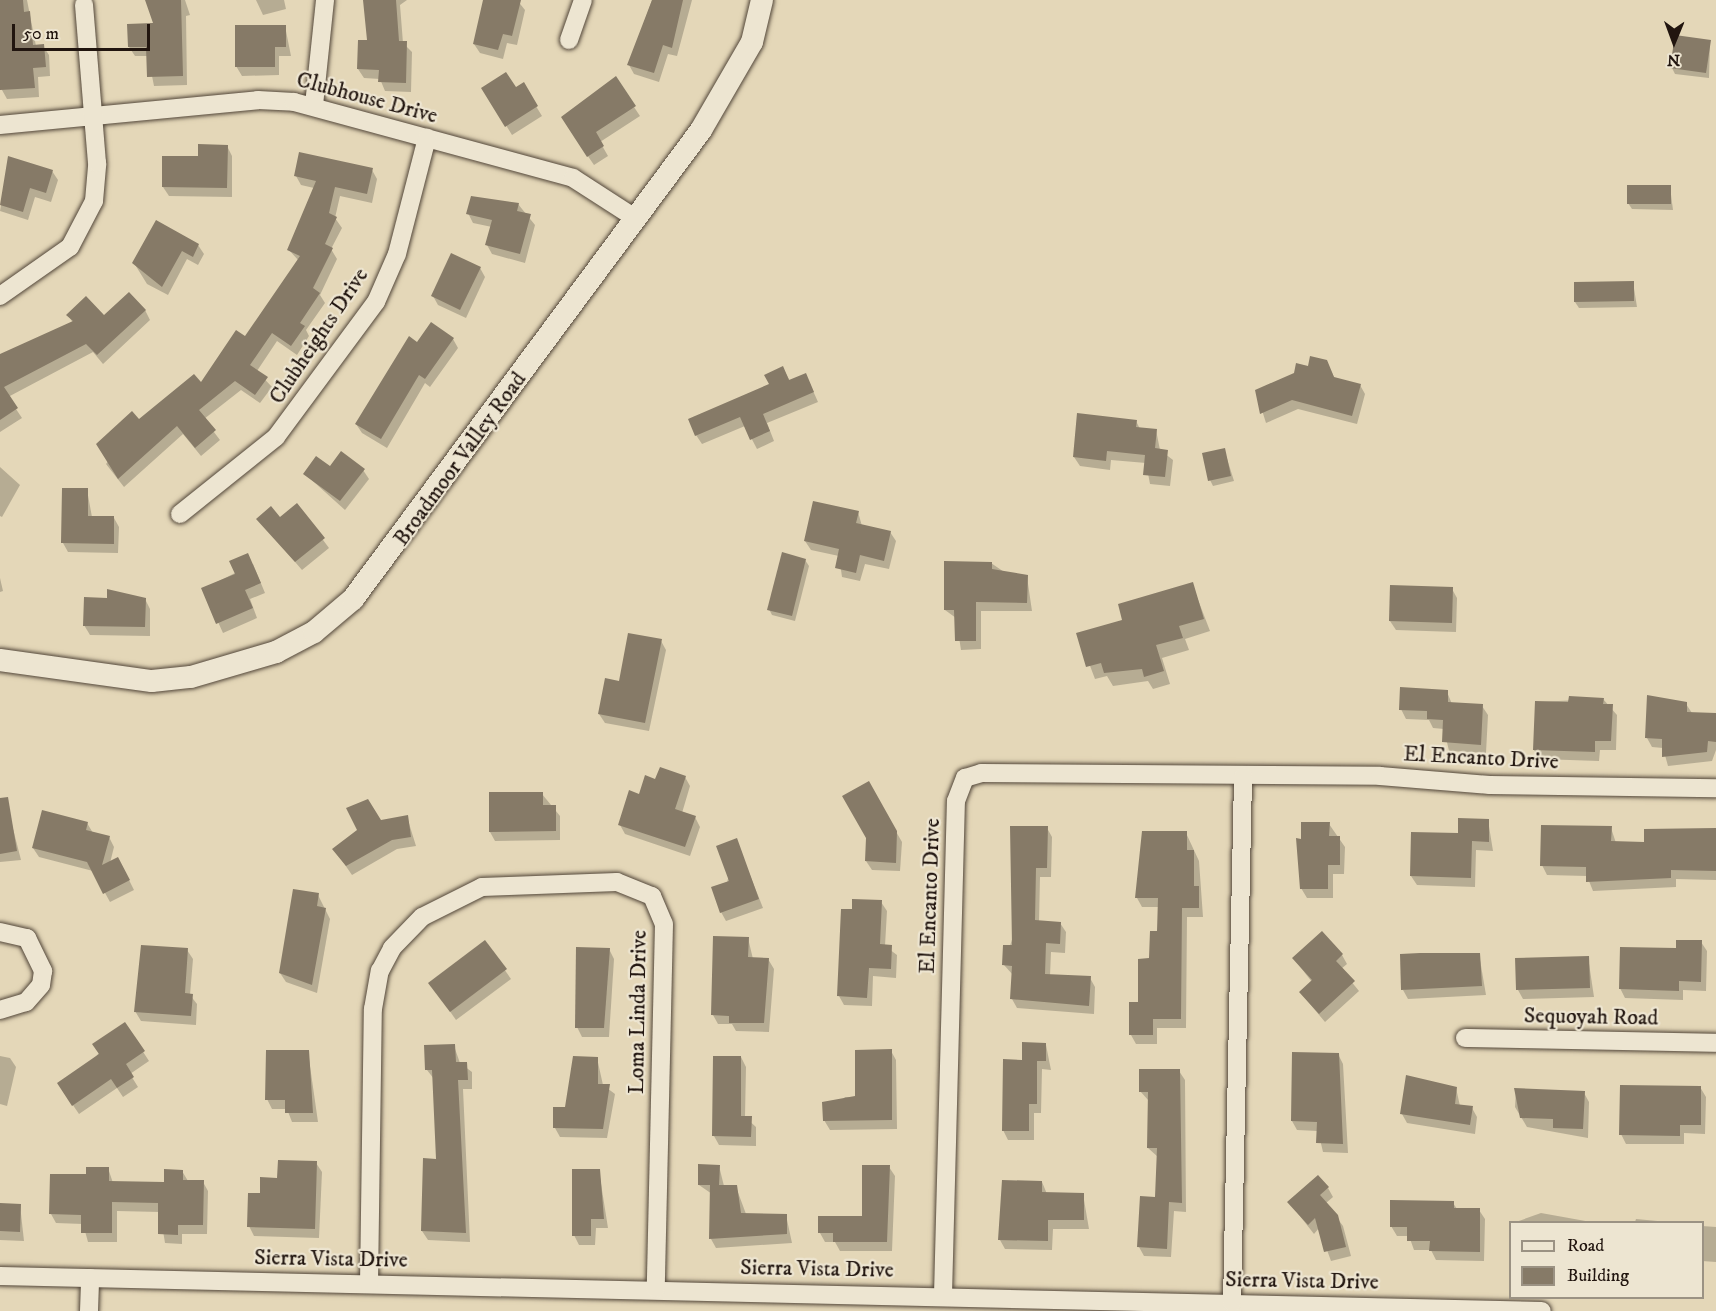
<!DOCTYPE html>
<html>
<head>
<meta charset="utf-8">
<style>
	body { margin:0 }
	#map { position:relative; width:1716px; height:1311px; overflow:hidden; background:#e4d7b8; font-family:"IM FELL DW Pica",serif }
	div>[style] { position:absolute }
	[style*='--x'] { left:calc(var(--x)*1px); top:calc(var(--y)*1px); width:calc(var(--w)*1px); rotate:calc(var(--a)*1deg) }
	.shadow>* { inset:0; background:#0003 }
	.building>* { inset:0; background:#867a67 }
	.roads { filter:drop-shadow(0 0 2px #524639) drop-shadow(0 0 2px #524639) }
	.minor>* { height:18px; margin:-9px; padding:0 9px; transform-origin:9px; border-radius:9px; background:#ede5d1 }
	.tertiary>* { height:22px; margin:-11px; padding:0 11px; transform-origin:11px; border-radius:11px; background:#ede5d1 }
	span { translate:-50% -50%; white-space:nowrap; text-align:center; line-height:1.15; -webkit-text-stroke:4.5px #ede5d1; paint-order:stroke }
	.street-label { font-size:22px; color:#21150f }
	.legend { position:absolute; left:1509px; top:1221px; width:195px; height:78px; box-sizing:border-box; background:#ede5d1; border:2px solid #9b9283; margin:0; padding:8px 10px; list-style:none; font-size:18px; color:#21150f }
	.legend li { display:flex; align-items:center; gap:12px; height:30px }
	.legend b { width:30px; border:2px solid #9b9283 }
	.north { position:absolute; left:1644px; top:12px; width:60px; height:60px; -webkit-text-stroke:4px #ede5d1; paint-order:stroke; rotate:181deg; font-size:16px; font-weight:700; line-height:24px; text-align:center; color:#21150f }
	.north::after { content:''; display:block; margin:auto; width:21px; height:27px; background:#21150f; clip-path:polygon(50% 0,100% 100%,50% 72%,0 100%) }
	.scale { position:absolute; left:12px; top:24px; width:138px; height:27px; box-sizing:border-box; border:3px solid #21150f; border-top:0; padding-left:8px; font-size:18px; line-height:21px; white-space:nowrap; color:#21150f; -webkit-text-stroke:4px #ede5d1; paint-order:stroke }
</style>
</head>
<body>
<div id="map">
	<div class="shadow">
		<div style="clip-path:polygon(0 0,27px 0,36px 46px,43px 46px,49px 55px,50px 76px,38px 77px,39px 97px,7px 99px,2px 90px)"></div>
		<div style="clip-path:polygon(146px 0,185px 0,190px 15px,186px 16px,187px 85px,154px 86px,148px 56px,135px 56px,129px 47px,129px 25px,155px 25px)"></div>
		<div style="clip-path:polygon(256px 0,284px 0,286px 9px,263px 15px)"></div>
		<div style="clip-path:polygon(367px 0,407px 0,400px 5px,403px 43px,412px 52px,411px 92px,385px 91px,380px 79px,364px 78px,358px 69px,368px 41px)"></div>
		<div style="clip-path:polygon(485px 0,517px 0,525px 10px,517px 45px,507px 43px,503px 59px,480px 53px,474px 44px)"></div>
		<div style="clip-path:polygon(652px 0,692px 0,677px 56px,668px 54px,659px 82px,634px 74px,629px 65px)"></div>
		<div style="clip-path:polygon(285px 26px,291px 56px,279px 56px,279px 75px,242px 76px,236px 66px)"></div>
		<div style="clip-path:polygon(1710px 41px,1709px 78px,1675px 74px,1672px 68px)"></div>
		<div style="clip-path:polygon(523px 85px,542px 116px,512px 135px,483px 88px,515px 90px)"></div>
		<div style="clip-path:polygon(634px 107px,640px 116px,600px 142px,608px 156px,594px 165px,568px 127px)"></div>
		<div style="clip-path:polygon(227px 146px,232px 156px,232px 197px,169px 196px,163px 187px,199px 158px)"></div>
		<div style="clip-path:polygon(9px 158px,52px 171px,58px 180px,51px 202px,35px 197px,28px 220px,0 211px)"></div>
		<div style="clip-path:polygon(372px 170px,377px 179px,372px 203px,340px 196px,335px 218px,342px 228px,331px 249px,337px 259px,320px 295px,325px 303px,306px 330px,309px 336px,297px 355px,277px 341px,257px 371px,272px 387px,260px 403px,241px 390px,204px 419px,220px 440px,201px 456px,183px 434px,124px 487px,106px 464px,139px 421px,201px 384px,246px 338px,299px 261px,289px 250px,314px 188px,301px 185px,296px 176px)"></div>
		<div style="clip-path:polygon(1670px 187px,1673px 210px,1632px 209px,1628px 203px)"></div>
		<div style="clip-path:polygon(518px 204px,535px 225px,525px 263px,492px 254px,487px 245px,492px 227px,473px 223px,468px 213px)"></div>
		<div style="clip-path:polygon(198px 245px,204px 254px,198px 265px,187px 259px,168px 295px,147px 284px,134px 263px)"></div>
		<div style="clip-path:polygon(480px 268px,485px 277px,466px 318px,438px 305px,433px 296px)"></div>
		<div style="clip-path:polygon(1633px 282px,1637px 307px,1579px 308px,1575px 302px)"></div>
		<div style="clip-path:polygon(145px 310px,150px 320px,103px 364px,93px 352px,8px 397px,22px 418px,0 432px,0 363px,73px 323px,68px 315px,104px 317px)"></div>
		<div style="clip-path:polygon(453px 339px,458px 348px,430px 387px,425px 383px,387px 448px,362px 433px,356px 424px,418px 344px)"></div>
		<div style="clip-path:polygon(1326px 361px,1335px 379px,1360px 385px,1365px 394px,1357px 424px,1298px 409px,1266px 423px,1256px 391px)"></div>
		<div style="clip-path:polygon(783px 368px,790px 381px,810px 384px,818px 402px,767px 423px,774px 441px,757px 449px,745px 426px,702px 444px,696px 435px,771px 385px)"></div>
		<div style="clip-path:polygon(1079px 415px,1136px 421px,1140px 429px,1156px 430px,1160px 450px,1173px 460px,1170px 486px,1150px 484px,1146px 463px,1111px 460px,1110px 470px,1080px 466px,1074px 457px)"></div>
		<div style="clip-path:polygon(1224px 449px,1234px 481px,1213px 486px,1210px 480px)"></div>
		<div style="clip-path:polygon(0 467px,20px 485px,2px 517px,0 516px)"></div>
		<div style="clip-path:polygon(330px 468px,363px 470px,369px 479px,345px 510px,305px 474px)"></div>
		<div style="clip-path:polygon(87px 490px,92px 517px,114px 518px,119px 527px,118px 553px,68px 552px,63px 543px)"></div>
		<div style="clip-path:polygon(297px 505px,329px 548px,302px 570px,258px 519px,279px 519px)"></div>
		<div style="clip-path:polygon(858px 512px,862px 526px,890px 532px,896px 541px,889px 569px,865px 564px,860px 581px,842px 577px,839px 556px,811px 550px,805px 541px)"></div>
		<div style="clip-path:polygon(805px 560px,809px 566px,795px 621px,772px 615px,769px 609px)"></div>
		<div style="clip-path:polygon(991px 563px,1010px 576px,1027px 577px,1032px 611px,981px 611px,981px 649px,961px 650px,956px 618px,945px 610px)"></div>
		<div style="clip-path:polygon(253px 564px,265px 593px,250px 599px,257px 618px,223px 633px,203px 589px)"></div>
		<div style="clip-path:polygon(0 578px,3px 591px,0 592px)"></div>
		<div style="clip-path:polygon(1192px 584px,1210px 631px,1185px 639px,1189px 650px,1162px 658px,1170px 684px,1153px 689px,1148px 681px,1113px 686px,1107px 676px,1095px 679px,1078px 634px,1124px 621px)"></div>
		<div style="clip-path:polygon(1452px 589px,1457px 598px,1456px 632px,1396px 630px,1390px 621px)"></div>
		<div style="clip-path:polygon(145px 599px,150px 609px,150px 636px,90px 635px,84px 625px)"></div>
		<div style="clip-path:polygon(661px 641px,666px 650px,649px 731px,605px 723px,599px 714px)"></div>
		<div style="clip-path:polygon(1447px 692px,1452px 704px,1482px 706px,1488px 715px,1486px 753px,1449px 751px,1444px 729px,1433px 728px,1429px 720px,1406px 719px,1401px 709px)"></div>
		<div style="clip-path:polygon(1603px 699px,1617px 715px,1616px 750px,1600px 750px,1599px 761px,1540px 759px,1534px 750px,1536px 702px)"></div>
		<div style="clip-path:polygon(1686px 704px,1692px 713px,1716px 714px,1716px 750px,1712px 761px,1668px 766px,1663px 748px,1652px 747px,1647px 738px)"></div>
		<div style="clip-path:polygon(685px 777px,690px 786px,682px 813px,695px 817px,700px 827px,690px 856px,625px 834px,620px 825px,640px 796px,656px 781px)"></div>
		<div style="clip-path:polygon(868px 783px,902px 842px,900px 871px,872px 870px,866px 861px)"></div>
		<div style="clip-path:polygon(542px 794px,560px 816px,560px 840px,495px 841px,490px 832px)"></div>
		<div style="clip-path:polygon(9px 813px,21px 860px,0 862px,0 814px)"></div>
		<div style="clip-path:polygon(407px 817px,416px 846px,397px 849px,352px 875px,334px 849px,358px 830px)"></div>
		<div style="clip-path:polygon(1488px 820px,1493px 851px,1476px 850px,1475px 887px,1417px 885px,1411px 876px,1460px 835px)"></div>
		<div style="clip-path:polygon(87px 823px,93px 833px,109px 837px,114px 847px,110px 863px,123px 868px,134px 890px,110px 902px,93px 871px,39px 857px,33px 848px)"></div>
		<div style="clip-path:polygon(1329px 824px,1345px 847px,1344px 874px,1333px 874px,1333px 898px,1307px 898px,1301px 888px,1302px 840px)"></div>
		<div style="clip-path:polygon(1047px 828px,1052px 837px,1051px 877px,1040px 877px,1039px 922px,1060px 923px,1066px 932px,1065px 953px,1051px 952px,1050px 976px,1090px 978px,1095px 987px,1094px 1014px,1017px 1008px,1012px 999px,1013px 975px,1004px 965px)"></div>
		<div style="clip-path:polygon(1611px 828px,1616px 843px,1645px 843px,1716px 829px,1716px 880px,1676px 879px,1676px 887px,1593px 891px,1587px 876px,1547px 875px,1542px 865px)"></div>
		<div style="clip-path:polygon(1186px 833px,1199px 861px,1203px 917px,1187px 917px,1186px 1028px,1157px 1028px,1157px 1044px,1136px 1044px,1131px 1035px,1159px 933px,1159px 907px,1142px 907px,1137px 898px)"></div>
		<div style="clip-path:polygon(736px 840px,763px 908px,726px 921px,721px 912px)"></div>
		<div style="clip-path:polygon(318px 895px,330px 919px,317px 993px,286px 982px,280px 973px)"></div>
		<div style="clip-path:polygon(881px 902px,887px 911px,885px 946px,897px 955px,896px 978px,873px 976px,872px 1006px,844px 1005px,839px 996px,853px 911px)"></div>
		<div style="clip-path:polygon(748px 938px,753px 959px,768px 959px,774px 969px,769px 1032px,736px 1031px,732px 1024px,718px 1024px,713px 1015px)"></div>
		<div style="clip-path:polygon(485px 942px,511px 979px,456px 1020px,430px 983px)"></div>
		<div style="clip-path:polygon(1701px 942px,1707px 951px,1706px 991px,1683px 990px,1683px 1000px,1625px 998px,1620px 988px,1677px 950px)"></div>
		<div style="clip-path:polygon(609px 949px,614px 959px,609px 1037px,582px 1037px,577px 1027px)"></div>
		<div style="clip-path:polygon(187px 950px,193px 959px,190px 995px,197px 1004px,196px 1025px,141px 1021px,135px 1011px)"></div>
		<div style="clip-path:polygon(1479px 954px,1486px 995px,1408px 999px,1403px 990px)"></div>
		<div style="clip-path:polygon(1342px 955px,1347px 964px,1341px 969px,1359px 991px,1325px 1022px,1300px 992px,1312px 982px,1294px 959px)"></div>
		<div style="clip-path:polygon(1588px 957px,1594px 997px,1523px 999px,1518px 990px)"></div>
		<div style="clip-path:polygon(125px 1024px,149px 1061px,130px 1074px,138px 1087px,123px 1097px,117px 1088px,79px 1114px,64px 1092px)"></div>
		<div style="clip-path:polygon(1046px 1045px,1051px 1070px,1042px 1069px,1041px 1113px,1034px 1113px,1034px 1140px,1008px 1140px,1003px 1130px,1023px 1061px)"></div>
		<div style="clip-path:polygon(454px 1046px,460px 1063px,472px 1072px,472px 1089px,463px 1089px,470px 1242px,428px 1240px,422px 1231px,437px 1160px,434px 1079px,427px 1070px)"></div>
		<div style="clip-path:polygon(891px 1051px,896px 1060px,897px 1129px,830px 1130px,824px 1120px,845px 1097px,857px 1097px)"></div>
		<div style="clip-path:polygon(308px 1052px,318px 1122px,292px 1122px,287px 1109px,272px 1109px,267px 1099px)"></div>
		<div style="clip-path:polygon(1338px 1054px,1343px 1064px,1348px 1153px,1323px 1152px,1318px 1131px,1297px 1130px,1292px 1121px)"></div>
		<div style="clip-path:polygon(0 1056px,10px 1058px,16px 1067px,7px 1106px,0 1104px)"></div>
		<div style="clip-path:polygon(741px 1057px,746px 1067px,745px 1117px,756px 1127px,756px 1146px,719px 1145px,714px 1136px)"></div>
		<div style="clip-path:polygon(597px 1058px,603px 1085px,615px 1094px,607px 1138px,560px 1137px,555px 1128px)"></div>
		<div style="clip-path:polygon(1179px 1071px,1185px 1080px,1186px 1212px,1174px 1211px,1171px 1257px,1144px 1256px,1139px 1247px,1156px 1198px,1158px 1157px,1148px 1148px,1149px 1101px,1140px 1091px)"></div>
		<div style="clip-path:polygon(1700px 1087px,1706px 1097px,1705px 1134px,1684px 1133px,1684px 1144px,1626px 1144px,1621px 1134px)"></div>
		<div style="clip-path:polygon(1456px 1088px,1460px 1106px,1472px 1108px,1477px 1117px,1475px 1134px,1407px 1123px,1402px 1114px)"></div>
		<div style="clip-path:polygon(1516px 1090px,1584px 1093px,1589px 1102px,1588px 1138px,1527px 1127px,1515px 1107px)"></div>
		<div style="clip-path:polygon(316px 1163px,322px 1172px,319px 1238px,254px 1236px,249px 1226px,261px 1195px,278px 1179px)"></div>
		<div style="clip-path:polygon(719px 1166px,724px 1186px,736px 1187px,746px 1214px,786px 1215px,792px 1243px,716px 1248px,711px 1239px,712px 1194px,699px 1185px)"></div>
		<div style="clip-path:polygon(889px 1167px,895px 1176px,892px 1251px,840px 1251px,835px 1242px,825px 1242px,820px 1233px,863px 1218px)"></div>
		<div style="clip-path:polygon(108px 1168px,113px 1183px,165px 1184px,182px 1171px,188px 1181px,203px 1182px,208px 1191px,207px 1234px,182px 1234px,182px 1244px,165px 1243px,160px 1212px,117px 1211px,117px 1242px,88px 1242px,83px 1224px,56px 1223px,51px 1214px,87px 1176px)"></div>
		<div style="clip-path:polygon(599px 1171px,608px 1228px,596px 1228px,595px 1245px,579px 1245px,574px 1235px)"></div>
		<div style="clip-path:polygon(1042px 1182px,1047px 1194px,1083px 1194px,1089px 1229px,1053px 1229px,1052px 1250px,1005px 1249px,1000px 1240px)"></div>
		<div style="clip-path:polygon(1328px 1188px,1333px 1197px,1326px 1203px,1343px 1226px,1351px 1256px,1331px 1261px,1319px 1228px,1314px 1234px,1289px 1202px)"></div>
		<div style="clip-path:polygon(1453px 1203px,1457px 1209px,1479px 1210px,1485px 1219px,1484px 1261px,1436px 1260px,1431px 1250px,1414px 1250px,1409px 1236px,1397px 1236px,1391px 1226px)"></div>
		<div style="clip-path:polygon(0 1205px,20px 1205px,24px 1241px,0 1240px)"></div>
		<div style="clip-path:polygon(1541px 1213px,1591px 1222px,1516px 1222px)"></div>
		<div style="clip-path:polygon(1636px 1219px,1668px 1222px,1635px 1222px)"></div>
		<div style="clip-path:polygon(1702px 1226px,1716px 1227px,1716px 1262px,1702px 1261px)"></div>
	</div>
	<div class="building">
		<div style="clip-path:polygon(0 0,23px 0,24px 12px,30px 11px,33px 45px,44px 44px,46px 67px,33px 68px,35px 88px,0 90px)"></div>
		<div style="clip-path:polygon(145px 0,181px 0,183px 76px,147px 77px,146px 47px,128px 47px,127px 24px,153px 23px)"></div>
		<div style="clip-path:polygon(363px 0,396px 0,399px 41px,407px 41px,406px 83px,378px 82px,379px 70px,357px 69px,358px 40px,367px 40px)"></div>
		<div style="clip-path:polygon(483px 0,521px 0,512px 36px,503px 34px,498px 50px,473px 44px)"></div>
		<div style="clip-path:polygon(652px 0,683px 0,672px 48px,663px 45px,654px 73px,627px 65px)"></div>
		<div style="clip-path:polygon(235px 25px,286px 25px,286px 47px,275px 47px,275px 67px,235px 67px)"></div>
		<div style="clip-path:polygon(1675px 35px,1711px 40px,1706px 73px,1670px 68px)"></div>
		<div style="clip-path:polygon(506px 72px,516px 87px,524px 82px,538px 106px,505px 127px,481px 88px)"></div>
		<div style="clip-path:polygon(616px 76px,636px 106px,596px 132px,604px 146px,587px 157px,561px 117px)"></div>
		<div style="clip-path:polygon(198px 144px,228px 145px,227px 188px,162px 187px,162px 156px,198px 156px)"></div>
		<div style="clip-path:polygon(299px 152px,373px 168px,367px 194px,335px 187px,329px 213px,337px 217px,325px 244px,333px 248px,313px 288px,320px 293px,300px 323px,305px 326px,291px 346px,272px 333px,250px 365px,268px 377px,255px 395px,235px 381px,199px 410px,216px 430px,195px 448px,177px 426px,118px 479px,96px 444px,132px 411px,139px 419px,194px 374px,201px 382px,236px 330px,245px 336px,300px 256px,287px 250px,316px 181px,294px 176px)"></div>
		<div style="clip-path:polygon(8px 156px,53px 170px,46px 193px,30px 188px,23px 212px,0 205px)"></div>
		<div style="clip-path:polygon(1627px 185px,1671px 185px,1671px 204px,1627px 204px)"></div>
		<div style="clip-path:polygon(471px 196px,519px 203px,517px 211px,531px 214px,520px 254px,485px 245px,492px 220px,466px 214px)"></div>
		<div style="clip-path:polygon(156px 220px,199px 244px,193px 257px,182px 251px,162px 287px,132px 263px)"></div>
		<div style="clip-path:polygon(451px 253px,481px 267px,460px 310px,431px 296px)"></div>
		<div style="clip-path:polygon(1634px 281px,1634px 301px,1574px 302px,1574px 282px)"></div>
		<div style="clip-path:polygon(129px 292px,146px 310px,97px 355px,86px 344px,4px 387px,18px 408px,0 420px,0 354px,73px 321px,66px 315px,86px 296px,104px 315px)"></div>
		<div style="clip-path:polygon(431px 322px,454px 338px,425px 379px,419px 375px,381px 439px,355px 424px,409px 336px,417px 342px)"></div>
		<div style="clip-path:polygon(1310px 356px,1327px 360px,1334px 377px,1361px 384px,1352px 416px,1292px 400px,1260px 414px,1255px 390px,1294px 373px,1296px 363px,1308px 366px)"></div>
		<div style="clip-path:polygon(783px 366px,789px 380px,806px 373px,814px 392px,763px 414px,770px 431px,750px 440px,740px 417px,695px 436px,688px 419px,769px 384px,764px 375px)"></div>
		<div style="clip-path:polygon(1077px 413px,1137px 420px,1136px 427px,1157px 429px,1155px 448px,1168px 450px,1165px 477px,1143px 475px,1145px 455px,1107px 451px,1106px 461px,1073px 457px)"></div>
		<div style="clip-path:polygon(1225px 448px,1231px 476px,1208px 481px,1202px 453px)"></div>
		<div style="clip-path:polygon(341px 451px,365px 469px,340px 501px,303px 474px,316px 456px,330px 466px)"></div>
		<div style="clip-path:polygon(62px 488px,88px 488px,88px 516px,114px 516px,114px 544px,61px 543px)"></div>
		<div style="clip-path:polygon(813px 501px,859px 511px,856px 523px,891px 531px,884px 561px,860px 555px,856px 573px,835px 568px,839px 549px,804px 541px)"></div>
		<div style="clip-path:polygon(297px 503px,325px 538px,295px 562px,256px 519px,271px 506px,280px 517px)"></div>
		<div style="clip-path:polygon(782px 552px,806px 559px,792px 616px,767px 610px)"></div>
		<div style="clip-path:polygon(248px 553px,261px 583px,245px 590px,253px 608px,216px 624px,201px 588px,235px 574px,229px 561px)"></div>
		<div style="clip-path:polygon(944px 561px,992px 562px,992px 569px,1028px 575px,1027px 603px,976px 602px,976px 641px,955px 641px,954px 610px,944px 610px)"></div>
		<div style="clip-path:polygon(1193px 582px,1204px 619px,1179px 626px,1183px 638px,1156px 645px,1164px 671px,1144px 677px,1142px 669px,1104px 673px,1101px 663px,1086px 667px,1076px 633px,1122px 620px,1118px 604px)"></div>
		<div style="clip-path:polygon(1390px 585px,1453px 587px,1452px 623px,1389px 621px)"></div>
		<div style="clip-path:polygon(107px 589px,146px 598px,145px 627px,83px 626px,84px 597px,107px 598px)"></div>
		<div style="clip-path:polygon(628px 633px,662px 639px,645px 723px,598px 714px,605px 678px,619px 681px)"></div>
		<div style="clip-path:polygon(1400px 687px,1448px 690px,1448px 702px,1483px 704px,1481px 745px,1442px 742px,1443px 720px,1427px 719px,1427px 711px,1399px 710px)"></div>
		<div style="clip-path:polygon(1647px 695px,1687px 702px,1687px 712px,1716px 713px,1716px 742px,1708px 741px,1707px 752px,1662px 757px,1662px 739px,1645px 738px)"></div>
		<div style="clip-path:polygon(1569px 696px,1604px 698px,1603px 704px,1613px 704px,1611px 741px,1595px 741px,1595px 752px,1533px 750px,1535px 701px,1568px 702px)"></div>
		<div style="clip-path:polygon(660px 767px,686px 776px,675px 809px,696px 816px,685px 847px,618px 825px,629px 790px,639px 794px,645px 775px,655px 779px)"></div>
		<div style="clip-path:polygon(869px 781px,897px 831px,896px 863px,865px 861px,866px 838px,842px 796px)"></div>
		<div style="clip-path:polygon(489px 792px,543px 792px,543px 805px,556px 805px,556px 831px,489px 832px)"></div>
		<div style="clip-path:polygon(8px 797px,17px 851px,0 854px,0 798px)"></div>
		<div style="clip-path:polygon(368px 799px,381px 820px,408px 815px,411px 837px,392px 840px,346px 866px,332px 849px,357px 830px,346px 808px)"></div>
		<div style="clip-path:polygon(42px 810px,88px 822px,86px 830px,110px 836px,102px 865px,118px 857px,130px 880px,103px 894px,87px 862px,32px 848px)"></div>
		<div style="clip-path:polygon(1458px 818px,1489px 819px,1489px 842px,1472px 841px,1471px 878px,1410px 876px,1411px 832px,1458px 833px)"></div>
		<div style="clip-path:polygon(1301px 822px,1330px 822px,1329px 836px,1340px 836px,1340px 865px,1328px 865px,1328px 889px,1300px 889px,1296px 838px,1301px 839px)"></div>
		<div style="clip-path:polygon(1541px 825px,1612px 826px,1611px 841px,1644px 842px,1644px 829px,1716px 828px,1716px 871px,1671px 870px,1671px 878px,1586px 882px,1586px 867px,1540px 866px)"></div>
		<div style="clip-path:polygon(1010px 826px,1048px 826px,1047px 868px,1036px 868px,1035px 920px,1061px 922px,1060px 944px,1046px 943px,1045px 974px,1091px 976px,1089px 1006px,1010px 999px,1012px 966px,1002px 965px,1003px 945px,1012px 945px)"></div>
		<div style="clip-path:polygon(1142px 831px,1187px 831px,1187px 850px,1194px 850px,1194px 886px,1199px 886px,1199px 908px,1182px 908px,1181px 1019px,1153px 1019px,1153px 1035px,1129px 1035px,1129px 1002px,1138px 1002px,1138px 959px,1149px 958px,1150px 931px,1157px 931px,1158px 898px,1135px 898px)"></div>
		<div style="clip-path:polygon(737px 838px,759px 899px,720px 913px,711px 887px,729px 881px,716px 846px)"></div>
		<div style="clip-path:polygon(293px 889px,319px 893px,317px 906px,326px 908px,312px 985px,279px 973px)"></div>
		<div style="clip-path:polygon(852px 899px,882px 900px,880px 944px,892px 945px,891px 969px,869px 968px,867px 998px,837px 996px,841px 909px,852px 909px)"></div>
		<div style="clip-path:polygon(1322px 931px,1343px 954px,1336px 961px,1355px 981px,1319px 1014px,1299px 992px,1312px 980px,1292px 958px)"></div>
		<div style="clip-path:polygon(713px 936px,749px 937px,748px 957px,769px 958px,764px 1023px,729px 1023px,729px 1016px,711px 1015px)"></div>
		<div style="clip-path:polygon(485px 940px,507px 969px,450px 1012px,428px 983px)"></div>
		<div style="clip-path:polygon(1676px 940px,1702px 940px,1701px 982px,1679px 981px,1679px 991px,1619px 989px,1620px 947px,1676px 948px)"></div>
		<div style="clip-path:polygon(141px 945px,188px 948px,185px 993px,193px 994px,191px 1016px,134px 1012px)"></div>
		<div style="clip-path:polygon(576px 947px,610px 948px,604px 1028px,575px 1028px)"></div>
		<div style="clip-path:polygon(1420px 953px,1480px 953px,1482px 986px,1401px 990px,1400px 954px)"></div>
		<div style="clip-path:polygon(1589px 956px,1590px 988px,1516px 990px,1515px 958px)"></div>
		<div style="clip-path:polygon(125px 1022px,145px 1051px,126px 1064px,134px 1077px,117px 1088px,111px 1079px,72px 1106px,57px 1083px,99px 1054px,92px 1044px)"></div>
		<div style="clip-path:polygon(1022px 1042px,1046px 1043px,1046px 1061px,1037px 1061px,1037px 1104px,1029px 1104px,1029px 1131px,1002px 1131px,1003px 1059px,1022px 1060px)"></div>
		<div style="clip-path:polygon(455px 1044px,456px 1062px,467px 1062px,468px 1080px,458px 1080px,466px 1233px,421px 1231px,423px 1158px,436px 1159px,432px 1070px,425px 1070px,424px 1045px)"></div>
		<div style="clip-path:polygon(892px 1049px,892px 1120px,823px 1121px,822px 1102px,855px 1096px,855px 1050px)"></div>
		<div style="clip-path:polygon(266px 1050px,309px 1050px,313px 1113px,285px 1113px,285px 1100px,265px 1100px)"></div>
		<div style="clip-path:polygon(1292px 1052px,1339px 1053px,1343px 1144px,1316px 1143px,1317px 1122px,1291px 1121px)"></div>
		<div style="clip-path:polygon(573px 1056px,598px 1057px,598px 1084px,610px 1084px,603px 1129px,553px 1128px,553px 1107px,565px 1107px)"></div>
		<div style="clip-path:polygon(713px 1056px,741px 1056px,741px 1116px,752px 1116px,751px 1137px,712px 1136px)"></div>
		<div style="clip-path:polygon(1139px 1069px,1180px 1069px,1182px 1203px,1169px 1202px,1167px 1249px,1137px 1247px,1140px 1196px,1155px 1197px,1157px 1148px,1147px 1148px,1148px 1092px,1139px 1092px)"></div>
		<div style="clip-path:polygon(1406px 1075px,1457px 1087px,1455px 1104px,1473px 1106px,1470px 1125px,1400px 1114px)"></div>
		<div style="clip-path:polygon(1620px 1085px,1701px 1086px,1701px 1125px,1680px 1125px,1680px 1136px,1619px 1135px)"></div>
		<div style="clip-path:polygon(1514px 1088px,1585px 1091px,1583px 1129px,1553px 1128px,1553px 1119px,1520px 1118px)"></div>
		<div style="clip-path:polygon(278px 1160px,317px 1161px,315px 1229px,247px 1227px,248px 1193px,260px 1193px,260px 1177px,277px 1178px)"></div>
		<div style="clip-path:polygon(698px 1164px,720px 1165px,719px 1185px,737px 1185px,741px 1213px,787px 1214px,787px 1234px,709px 1239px,710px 1185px,698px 1185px)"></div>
		<div style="clip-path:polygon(862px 1165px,890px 1165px,887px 1242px,833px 1242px,833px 1233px,818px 1233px,818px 1216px,862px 1216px)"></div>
		<div style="clip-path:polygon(86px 1167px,109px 1167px,109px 1181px,164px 1182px,164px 1169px,183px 1170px,183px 1180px,204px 1180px,203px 1225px,178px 1225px,178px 1235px,158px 1234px,158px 1203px,112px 1202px,112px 1233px,81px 1233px,81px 1215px,49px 1214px,50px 1174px,86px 1174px)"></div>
		<div style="clip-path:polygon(572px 1169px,600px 1169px,604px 1219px,591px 1219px,591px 1236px,572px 1236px)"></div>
		<div style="clip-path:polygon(1318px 1175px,1329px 1187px,1320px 1195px,1338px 1215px,1346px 1247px,1324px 1252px,1315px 1218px,1308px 1225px,1287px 1202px)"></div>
		<div style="clip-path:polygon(1002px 1180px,1042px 1181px,1042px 1192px,1084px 1193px,1084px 1220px,1048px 1220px,1048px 1241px,998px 1240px)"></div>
		<div style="clip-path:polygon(1390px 1200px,1454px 1201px,1454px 1208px,1480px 1208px,1480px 1252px,1429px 1251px,1430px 1241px,1407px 1241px,1407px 1227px,1390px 1227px)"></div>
		<div style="clip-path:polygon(0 1203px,21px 1204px,20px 1232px,0 1231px)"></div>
	</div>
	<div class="roads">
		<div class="minor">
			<div style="--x:569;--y:40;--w:42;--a:-70.7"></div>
			<div style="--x:314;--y:105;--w:106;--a:-84"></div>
			<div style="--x:0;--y:125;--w:259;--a:-5.5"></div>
			<div style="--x:258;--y:100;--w:36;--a:3"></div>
			<div style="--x:294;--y:102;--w:289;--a:15.2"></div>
			<div style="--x:573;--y:178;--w:74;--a:32.8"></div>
			<div style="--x:0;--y:296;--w:85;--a:-35"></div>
			<div style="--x:70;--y:247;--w:52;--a:-62.4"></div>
			<div style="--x:94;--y:201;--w:38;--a:-85"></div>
			<div style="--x:97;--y:163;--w:159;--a:-94.7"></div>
			<div style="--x:180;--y:514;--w:123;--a:-38.7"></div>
			<div style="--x:276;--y:437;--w:168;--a:-53.5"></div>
			<div style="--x:376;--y:302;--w:52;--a:-66.4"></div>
			<div style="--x:397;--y:254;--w:120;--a:-75.5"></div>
			<div style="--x:0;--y:932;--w:28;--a:13"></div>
			<div style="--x:27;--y:938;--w:37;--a:64"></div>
			<div style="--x:43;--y:971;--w:14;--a:98"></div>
			<div style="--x:41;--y:985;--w:23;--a:131"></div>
			<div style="--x:26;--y:1002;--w:27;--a:163"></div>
			<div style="--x:1465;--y:1038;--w:251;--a:1.1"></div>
			<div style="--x:0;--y:1276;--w:1542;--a:1.3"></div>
			<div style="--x:369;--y:1284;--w:275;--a:-89.2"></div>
			<div style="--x:373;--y:1009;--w:39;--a:-80"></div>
			<div style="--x:380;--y:971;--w:26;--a:-62"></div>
			<div style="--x:392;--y:948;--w:43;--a:-45.9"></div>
			<div style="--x:422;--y:917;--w:67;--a:-26.6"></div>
			<div style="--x:482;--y:887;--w:135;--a:-2.1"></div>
			<div style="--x:617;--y:882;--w:38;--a:22"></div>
			<div style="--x:652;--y:896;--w:30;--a:67"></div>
			<div style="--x:664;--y:924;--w:365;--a:91.3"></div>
			<div style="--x:943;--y:1295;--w:494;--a:-88.5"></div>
			<div style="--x:956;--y:801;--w:25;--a:-69"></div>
			<div style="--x:965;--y:778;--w:17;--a:-17"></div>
			<div style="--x:981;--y:773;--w:399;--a:0.4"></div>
			<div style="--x:1380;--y:776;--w:110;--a:4.7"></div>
			<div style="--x:1490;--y:785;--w:226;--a:0.8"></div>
			<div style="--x:1232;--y:1303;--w:527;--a:-88.8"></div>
			<div style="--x:89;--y:1311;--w:33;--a:-88"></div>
		</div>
		<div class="tertiary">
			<div style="--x:0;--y:660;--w:153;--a:7.9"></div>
			<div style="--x:152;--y:681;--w:39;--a:-6"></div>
			<div style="--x:191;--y:677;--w:89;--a:-16.4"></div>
			<div style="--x:276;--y:652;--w:43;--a:-27.8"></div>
			<div style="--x:314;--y:632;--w:51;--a:-40.2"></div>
			<div style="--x:353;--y:599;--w:584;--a:-53.42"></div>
			<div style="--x:701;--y:130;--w:102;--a:-59.9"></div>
			<div style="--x:752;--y:42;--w:43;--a:-76.6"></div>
		</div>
	</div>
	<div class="street-label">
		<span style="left:367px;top:98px;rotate:15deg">Clubhouse Drive</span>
		<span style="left:319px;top:336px;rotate:-56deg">Clubheights Drive</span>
		<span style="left:460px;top:459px;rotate:-54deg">Broadmoor Valley Road</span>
		<span style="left:1481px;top:758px;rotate:3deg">El Encanto Drive</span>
		<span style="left:930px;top:896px;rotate:-88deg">El Encanto Drive</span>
		<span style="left:638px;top:1012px;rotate:-89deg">Loma Linda Drive</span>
		<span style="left:1591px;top:1017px;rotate:1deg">Sequoyah Road</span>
		<span style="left:331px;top:1259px;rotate:1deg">Sierra Vista Drive</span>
		<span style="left:817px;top:1269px;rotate:1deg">Sierra Vista Drive</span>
		<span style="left:1302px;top:1281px;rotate:1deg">Sierra Vista Drive</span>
	</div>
	<ul class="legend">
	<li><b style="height:8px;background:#ede5d1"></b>Road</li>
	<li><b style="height:16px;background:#867a67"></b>Building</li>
	</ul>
	<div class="north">N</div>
	<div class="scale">50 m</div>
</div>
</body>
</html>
